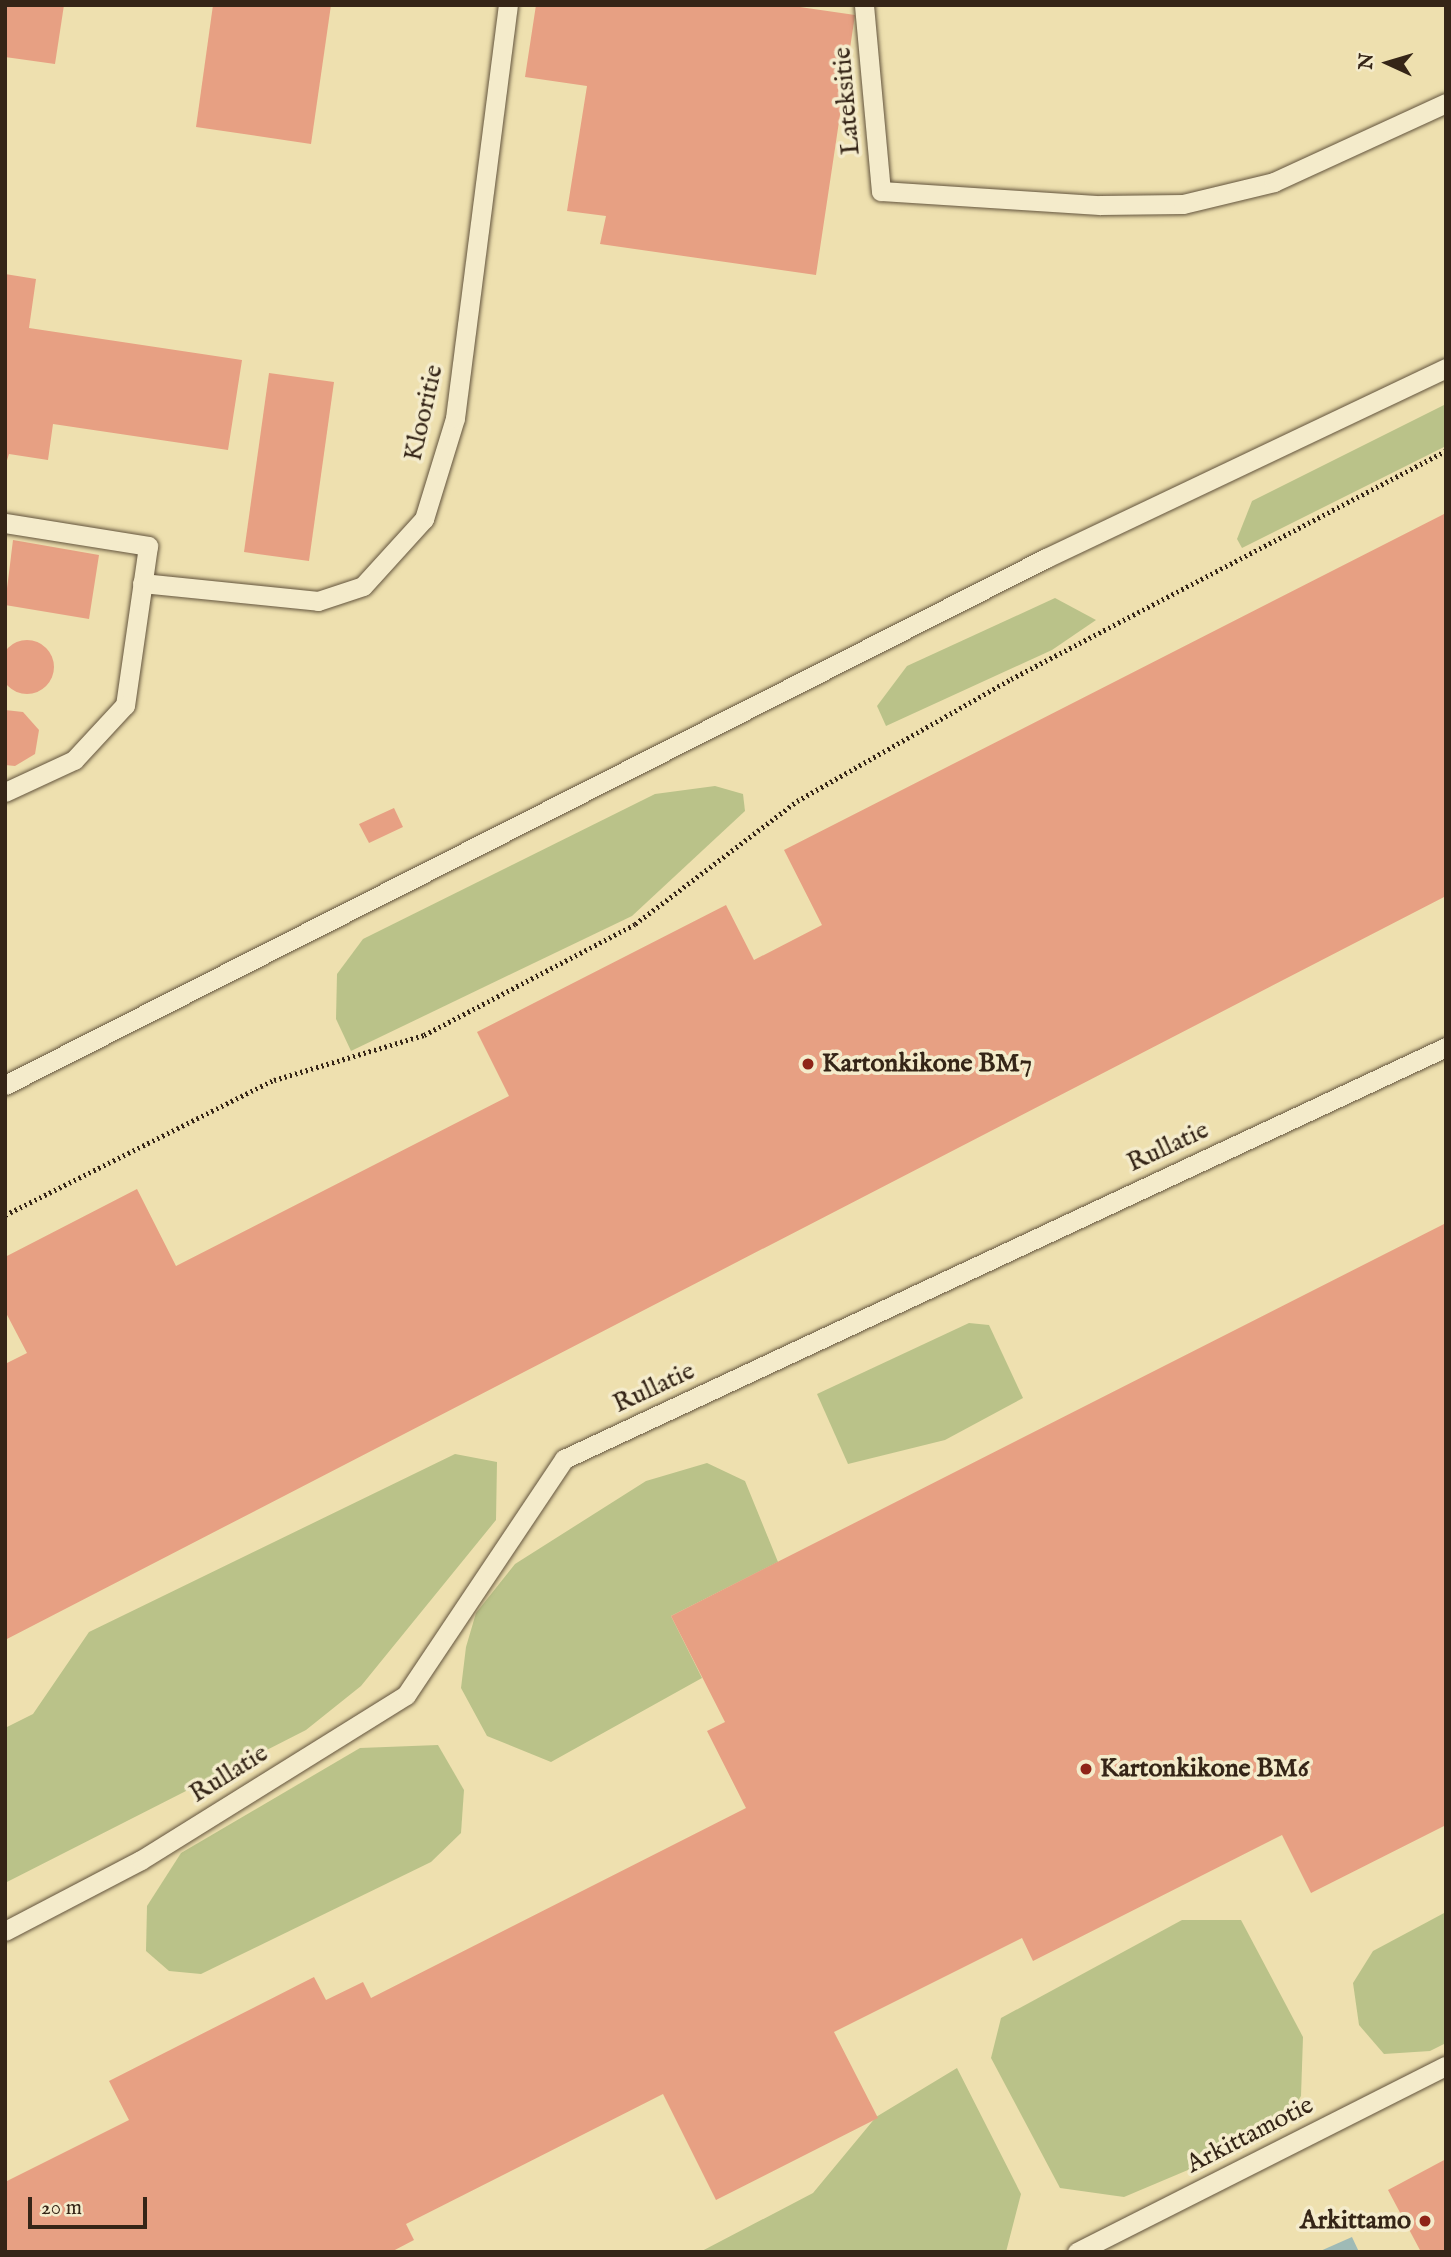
<!DOCTYPE html>
<html>
<head>
<meta charset="utf-8">
<style>
	body { margin:0 }
	#map { position:relative; width:1451px; height:2257px; overflow:hidden; background:#eee0af; font-family:"IM FELL English",serif }
	div>[style] { position:absolute }
	[style*='--x'] { left:calc(var(--x)*1px); top:calc(var(--y)*1px); width:calc(var(--w)*1px); rotate:calc(var(--a)*1deg) }
	.green>* { inset:0; background:#bac289 }
	.water>* { inset:0; background:#9ebab6 }
	.building>* { inset:0; background:#e7a083 }
	.round { border-radius:50% }
	.path>* { height:4.5px; margin-top:-2.25px; transform-origin:0; background:repeating-linear-gradient(90deg,#352517 0 2px,transparent 0 5.5px) }
	.roads { filter:drop-shadow(0 0 2px #63543d) drop-shadow(0 0 2px #63543d) }
	.lane>* { height:19px; margin:-9.5px; padding:0 9.5px; transform-origin:9.5px; border-radius:9.5px; background:#f4ebcb }
	.dots>* { width:19px; height:19px; translate:-50% -50%; box-sizing:border-box; border:4px solid #f4ebcb; border-radius:50% }
	span { translate:-50% -50%; white-space:nowrap; text-align:center; line-height:1.15; -webkit-text-stroke:7px #f4ebcb; paint-order:stroke }
	.street-label { font-size:26px; color:#352517 }
	.poi-label { font-size:26px; color:#352517; font-weight:700 }
	.left { translate:0 -50%; text-align:left }
	.right { translate:-100% -50%; text-align:right }
	.frame { position:absolute; inset:0; border:7px solid #352517; pointer-events:none }
	.north { position:absolute; left:1353px; top:28px; width:70px; height:70px; -webkit-text-stroke:5px #f4ebcb; paint-order:stroke; rotate:274deg; font-size:19px; font-weight:700; line-height:28px; text-align:center; color:#352517 }
	.north::after { content:''; display:block; margin:auto; width:24px; height:32px; background:#352517; clip-path:polygon(50% 0,100% 100%,50% 72%,0 100%) }
	.scale { position:absolute; left:28px; top:2197px; width:119px; height:32px; box-sizing:border-box; border:4px solid #352517; border-top:0; padding-left:9px; font-size:21px; line-height:24px; white-space:nowrap; color:#352517; -webkit-text-stroke:5px #f4ebcb; paint-order:stroke }
</style>
</head>
<body>
<div id="map">
	<div class="green">
		<div style="clip-path:polygon(1446px 404px,1446px 446px,1242px 548px,1237px 539px,1252px 501px)"></div>
		<div style="clip-path:polygon(1055px 598px,1096px 620px,1052px 650px,886px 726px,877px 706px,907px 666px)"></div>
		<div style="clip-path:polygon(715px 786px,743px 794px,745px 811px,632px 916px,351px 1051px,336px 1019px,337px 974px,363px 939px,655px 794px)"></div>
		<div style="clip-path:polygon(969px 1323px,989px 1325px,1023px 1398px,945px 1440px,848px 1464px,817px 1394px)"></div>
		<div style="clip-path:polygon(455px 1454px,497px 1462px,496px 1520px,361px 1686px,306px 1730px,5px 1883px,5px 1728px,33px 1714px,89px 1632px)"></div>
		<div style="clip-path:polygon(707px 1463px,745px 1481px,778px 1562px,671px 1616px,702px 1678px,551px 1762px,487px 1736px,461px 1688px,466px 1647px,476px 1613px,515px 1564px,646px 1481px)"></div>
		<div style="clip-path:polygon(438px 1745px,464px 1790px,461px 1833px,431px 1862px,201px 1974px,169px 1971px,146px 1951px,147px 1906px,181px 1853px,360px 1748px)"></div>
		<div style="clip-path:polygon(1446px 1912px,1446px 2043px,1430px 2051px,1384px 2054px,1359px 2025px,1353px 1983px,1373px 1951px)"></div>
		<div style="clip-path:polygon(1182px 1920px,1241px 1920px,1303px 2037px,1301px 2096px,1280px 2131px,1124px 2197px,1060px 2188px,991px 2058px,1001px 2018px)"></div>
		<div style="clip-path:polygon(957px 2068px,1021px 2194px,1006px 2252px,700px 2252px,813px 2193px,876px 2117px)"></div>
	</div>
	<div class="water">
		<div style="clip-path:polygon(1352px 2237px,1359px 2252px,1318px 2252px)"></div>
	</div>
	<div class="building">
		<div style="clip-path:polygon(5px 5px,64px 5px,55px 64px,5px 57px)"></div>
		<div style="clip-path:polygon(213px 5px,331px 5px,311px 144px,196px 127px)"></div>
		<div style="clip-path:polygon(536px 5px,786px 5px,855px 15px,816px 275px,600px 244px,606px 216px,567px 211px,587px 86px,525px 77px)"></div>
		<div style="clip-path:polygon(5px 274px,36px 279px,29px 328px,242px 360px,228px 450px,53px 424px,48px 460px,9px 454px,5px 467px)"></div>
		<div style="clip-path:polygon(269px 373px,334px 382px,309px 561px,244px 552px)"></div>
		<div style="clip-path:polygon(1446px 513px,1446px 896px,5px 1640px,5px 1364px,27px 1353px,5px 1311px,5px 1257px,137px 1189px,176px 1266px,509px 1096px,477px 1032px,726px 905px,754px 960px,822px 925px,784px 850px)"></div>
		<div style="clip-path:polygon(13px 540px,99px 555px,89px 619px,5px 605px)"></div>
		<div class="round" style="left:0;top:640px;width:54px;height:54px"></div>
		<div style="clip-path:polygon(5px 710px,23px 712px,39px 730px,35px 754px,15px 766px,5px 765px)"></div>
		<div style="clip-path:polygon(394px 808px,403px 827px,369px 843px,359px 824px)"></div>
		<div style="clip-path:polygon(1446px 1223px,1446px 1825px,1311px 1893px,1282px 1835px,1033px 1961px,1022px 1938px,834px 2032px,878px 2118px,716px 2200px,663px 2094px,406px 2224px,414px 2240px,391px 2252px,5px 2252px,5px 2182px,129px 2120px,109px 2081px,314px 1977px,326px 2000px,363px 1982px,371px 1998px,746px 1808px,707px 1731px,725px 1722px,671px 1616px)"></div>
		<div style="clip-path:polygon(1446px 2159px,1446px 2252px,1421px 2252px,1388px 2190px)"></div>
	</div>
	<div class="path">
		<div style="--x:5;--y:1215;--w:301;--a:-26.7"></div>
		<div style="--x:274;--y:1080;--w:157;--a:-16.7"></div>
		<div style="--x:424;--y:1035;--w:238;--a:-27.7"></div>
		<div style="--x:635;--y:924;--w:203;--a:-37.2"></div>
		<div style="--x:797;--y:801;--w:246;--a:-29.7"></div>
		<div style="--x:1011;--y:679;--w:491;--a:-27.7"></div>
	</div>
	<div class="roads">
		<div class="lane">
			<div style="--x:864;--y:5;--w:187;--a:84.8"></div>
			<div style="--x:881;--y:191;--w:219;--a:3.7"></div>
			<div style="--x:1100;--y:205;--w:83;--a:-0.7"></div>
			<div style="--x:1183;--y:204;--w:94;--a:-13.6"></div>
			<div style="--x:1274;--y:182;--w:189;--a:-24.7"></div>
			<div style="--x:5;--y:523;--w:145;--a:9.1"></div>
			<div style="--x:148;--y:546;--w:161;--a:98.2"></div>
			<div style="--x:125;--y:705;--w:75;--a:132.8"></div>
			<div style="--x:74;--y:760;--w:76;--a:155.1"></div>
			<div style="--x:142;--y:583;--w:177;--a:5.8"></div>
			<div style="--x:318;--y:601;--w:47;--a:-18.4"></div>
			<div style="--x:363;--y:586;--w:91;--a:-47.7"></div>
			<div style="--x:424;--y:519;--w:106;--a:-72.9"></div>
			<div style="--x:455;--y:418;--w:416;--a:-82.7"></div>
			<div style="--x:5;--y:1085;--w:1167;--a:-26.85"></div>
			<div style="--x:1046;--y:558;--w:443;--a:-25.4"></div>
			<div style="--x:5;--y:1931;--w:153;--a:-27.6"></div>
			<div style="--x:141;--y:1860;--w:312;--a:-31.9"></div>
			<div style="--x:406;--y:1695;--w:284;--a:-56.2"></div>
			<div style="--x:564;--y:1459;--w:973;--a:-25.04"></div>
			<div style="--x:1077;--y:2252;--w:413;--a:-26.8"></div>
		</div>
	</div>
	<div class="dots">
		<div style="left:808px;top:1064px;background:#8f2418"></div>
		<div style="left:1086px;top:1769px;background:#8f2418"></div>
		<div style="left:1425px;top:2221px;background:#8f2418"></div>
	</div>
	<div class="street-label">
		<span style="left:847px;top:101px;rotate:-95deg">Lateksitie</span>
		<span style="left:424px;top:413px;rotate:-77deg">Klooritie</span>
		<span style="left:1168px;top:1147px;rotate:-25deg">Rullatie</span>
		<span style="left:654px;top:1388px;rotate:-25deg">Rullatie</span>
		<span style="left:229px;top:1774px;rotate:-32deg">Rullatie</span>
		<span style="left:1250px;top:2135px;rotate:-27deg">Arkittamotie</span>
	</div>
	<div class="poi-label">
		<span class="left" style="left:822px;top:1064px">Kartonkikone BM7</span>
		<span class="left" style="left:1100px;top:1769px">Kartonkikone BM6</span>
		<span class="right" style="left:1411px;top:2221px">Arkittamo</span>
	</div>
	<div class="frame"></div>
	<div class="north">N</div>
	<div class="scale">20 m</div>
</div>
</body>
</html>
